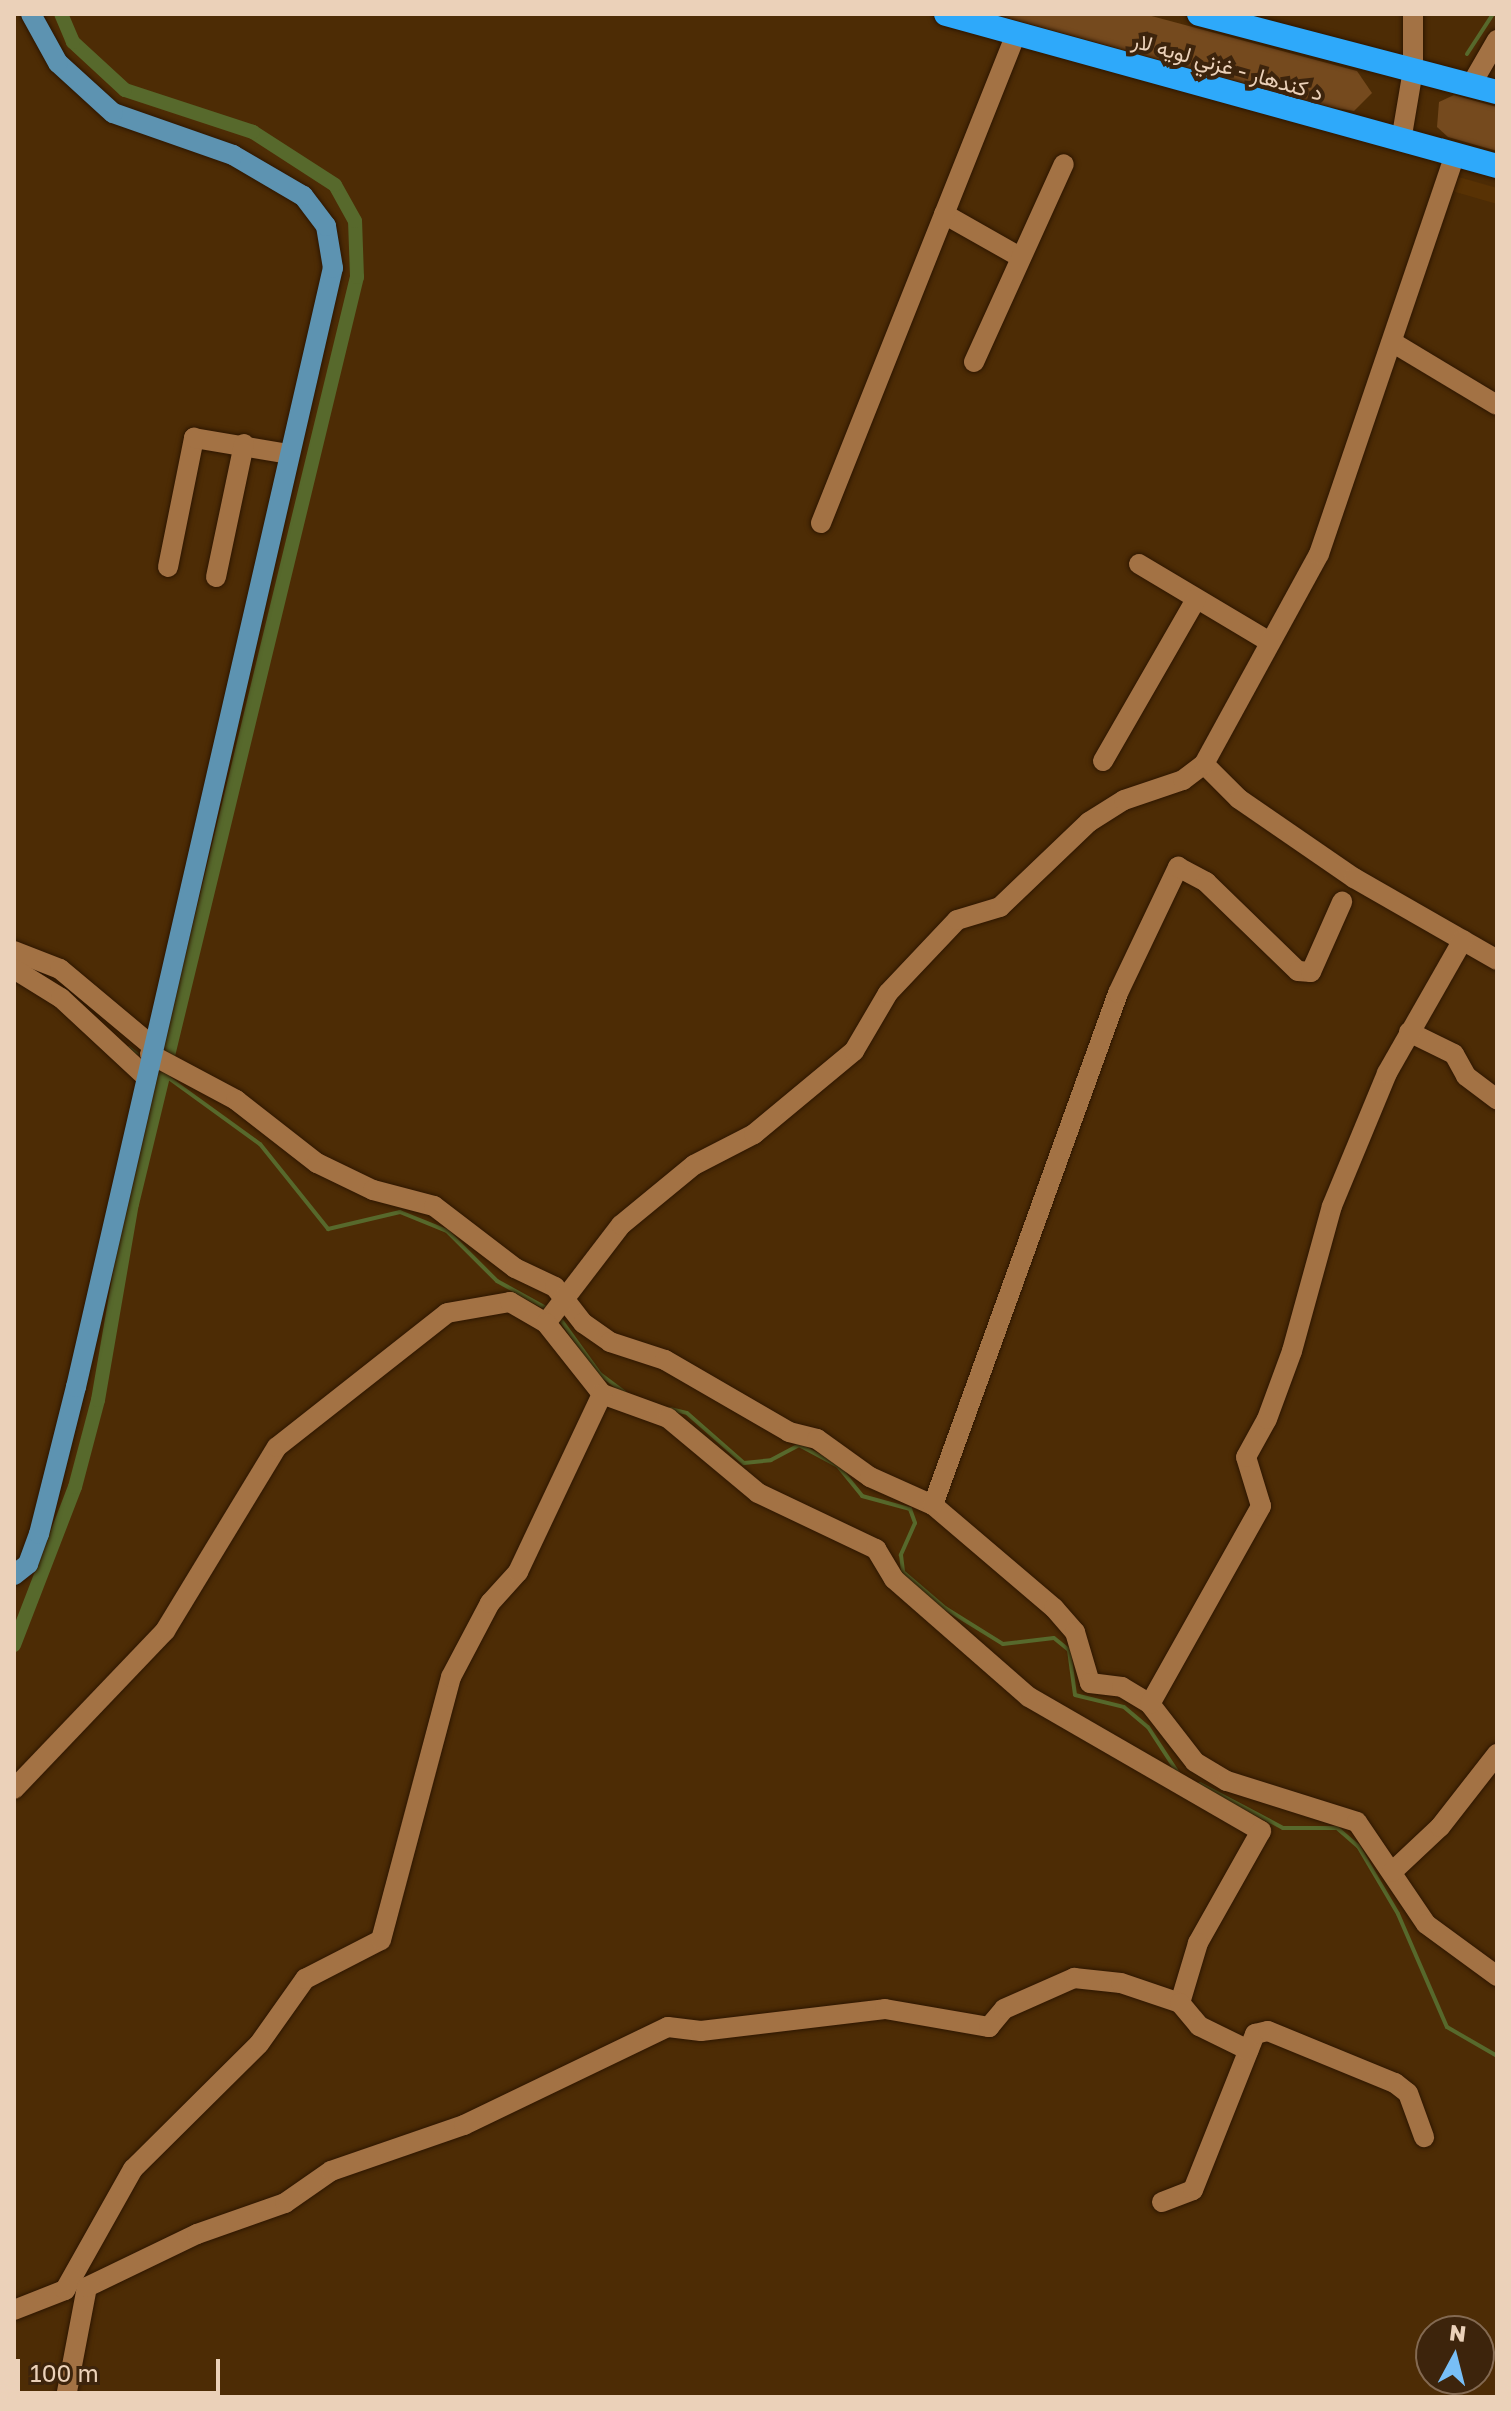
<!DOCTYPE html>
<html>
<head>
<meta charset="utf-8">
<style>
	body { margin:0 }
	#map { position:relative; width:1511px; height:2411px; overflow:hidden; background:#4d2c05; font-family:"Golos Text",Vazirmatn,sans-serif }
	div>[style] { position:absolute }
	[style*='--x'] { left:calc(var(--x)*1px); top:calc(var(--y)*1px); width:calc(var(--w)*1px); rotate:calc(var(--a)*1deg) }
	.built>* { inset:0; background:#583204 }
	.green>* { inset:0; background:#754a1e }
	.stream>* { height:4px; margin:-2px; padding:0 2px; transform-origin:2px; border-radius:2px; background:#57692c }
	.canal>* { height:14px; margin:-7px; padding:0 7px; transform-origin:7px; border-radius:7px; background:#57692c }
	.roads { filter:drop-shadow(0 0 2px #2d1600) drop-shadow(0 0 2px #2d1600) }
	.minor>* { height:20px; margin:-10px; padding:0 10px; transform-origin:10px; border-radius:10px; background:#a37244 }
	.major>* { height:20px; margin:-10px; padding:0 10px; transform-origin:10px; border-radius:10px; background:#5d93b1 }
	.highway>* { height:24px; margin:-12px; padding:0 12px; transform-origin:12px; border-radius:12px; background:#2ea9fa }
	span { translate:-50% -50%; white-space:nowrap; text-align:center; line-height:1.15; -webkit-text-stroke:8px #3d240c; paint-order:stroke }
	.street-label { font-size:22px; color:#ebd1b9 }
	.frame { position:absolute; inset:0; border:16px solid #ebd1b9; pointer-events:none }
	.north { position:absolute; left:1415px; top:2315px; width:80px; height:80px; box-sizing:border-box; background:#3d240c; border:2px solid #836951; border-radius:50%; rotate:7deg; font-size:22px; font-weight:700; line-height:32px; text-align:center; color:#ebd1b9 }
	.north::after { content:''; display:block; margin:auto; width:28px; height:36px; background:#78bff7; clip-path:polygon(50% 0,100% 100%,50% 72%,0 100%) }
	.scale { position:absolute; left:16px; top:2359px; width:204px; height:36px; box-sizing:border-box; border:4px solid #ebd1b9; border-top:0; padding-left:10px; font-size:24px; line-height:28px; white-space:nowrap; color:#ebd1b9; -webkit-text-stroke:6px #3d240c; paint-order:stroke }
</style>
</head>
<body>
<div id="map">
	<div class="built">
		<div style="clip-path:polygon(1455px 176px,1497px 188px,1497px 204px,1452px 191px)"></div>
	</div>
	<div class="green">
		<div style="clip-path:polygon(992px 14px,1144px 14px,1357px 71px,1372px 93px,1354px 111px,1329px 107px)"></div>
		<div style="clip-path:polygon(1454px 95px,1497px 107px,1497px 151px,1448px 137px,1437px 127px,1439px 102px)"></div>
	</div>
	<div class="stream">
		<div style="--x:1467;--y:54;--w:48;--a:-57"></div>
		<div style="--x:129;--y:1048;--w:11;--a:38"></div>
		<div style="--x:159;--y:1071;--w:125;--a:35.9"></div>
		<div style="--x:260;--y:1144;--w:109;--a:51.3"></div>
		<div style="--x:328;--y:1229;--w:74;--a:-13.3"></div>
		<div style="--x:400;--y:1212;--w:51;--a:22"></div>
		<div style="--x:447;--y:1231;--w:71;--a:45"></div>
		<div style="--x:497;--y:1281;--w:58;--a:28.8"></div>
		<div style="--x:558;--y:1316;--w:72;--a:54.1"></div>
		<div style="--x:600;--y:1374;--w:31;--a:37"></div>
		<div style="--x:670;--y:1409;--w:17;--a:13"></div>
		<div style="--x:687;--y:1413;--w:76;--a:41.3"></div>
		<div style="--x:744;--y:1463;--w:27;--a:-6"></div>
		<div style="--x:771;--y:1460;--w:32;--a:-28"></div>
		<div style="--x:799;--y:1445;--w:44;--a:28.3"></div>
		<div style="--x:838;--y:1466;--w:38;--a:51"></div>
		<div style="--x:862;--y:1496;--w:50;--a:15.2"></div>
		<div style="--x:910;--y:1509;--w:15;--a:70"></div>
		<div style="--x:915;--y:1523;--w:35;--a:114"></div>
		<div style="--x:901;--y:1555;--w:17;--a:83"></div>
		<div style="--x:903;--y:1572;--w:55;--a:40.6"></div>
		<div style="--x:945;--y:1608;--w:68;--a:31.8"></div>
		<div style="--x:1003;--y:1644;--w:51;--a:-6.7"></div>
		<div style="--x:1054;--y:1638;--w:19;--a:39"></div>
		<div style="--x:1069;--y:1650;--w:45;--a:82.4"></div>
		<div style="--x:1075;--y:1695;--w:50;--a:13.8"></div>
		<div style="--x:1124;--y:1707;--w:31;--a:40"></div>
		<div style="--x:1148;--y:1727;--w:55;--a:56.9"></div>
		<div style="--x:1200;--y:1784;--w:94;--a:27.9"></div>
		<div style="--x:1283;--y:1828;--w:54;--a:0"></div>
		<div style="--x:1337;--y:1828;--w:28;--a:41"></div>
		<div style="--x:1358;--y:1846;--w:79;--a:59.5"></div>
		<div style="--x:1398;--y:1914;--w:123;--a:66.6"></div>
		<div style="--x:1447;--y:2027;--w:58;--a:30.1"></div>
	</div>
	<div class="canal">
		<div style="--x:14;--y:1645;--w:169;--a:-68.9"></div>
		<div style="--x:75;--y:1487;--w:90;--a:-75.2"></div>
		<div style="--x:98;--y:1400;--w:199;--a:-80.2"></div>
		<div style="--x:132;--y:1204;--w:954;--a:-76.36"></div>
		<div style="--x:357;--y:277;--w:56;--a:-92"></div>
		<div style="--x:355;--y:221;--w:41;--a:-119.1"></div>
		<div style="--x:335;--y:185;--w:98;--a:-147.1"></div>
		<div style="--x:253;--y:132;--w:135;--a:-161.8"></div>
		<div style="--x:125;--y:90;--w:71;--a:-137.3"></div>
		<div style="--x:73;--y:42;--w:30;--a:-113"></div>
	</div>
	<div class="roads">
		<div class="minor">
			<div style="--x:1471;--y:85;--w:52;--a:-60"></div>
			<div style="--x:1401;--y:141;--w:72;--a:-80.4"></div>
			<div style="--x:1413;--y:70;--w:56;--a:-90"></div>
			<div style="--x:944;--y:214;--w:87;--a:29.5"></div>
			<div style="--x:1392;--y:342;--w:122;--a:31"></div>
			<div style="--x:974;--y:362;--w:217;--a:-65.6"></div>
			<div style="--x:821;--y:523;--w:526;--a:-68.26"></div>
			<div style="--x:1139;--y:564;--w:152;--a:30.8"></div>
			<div style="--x:168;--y:567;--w:132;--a:-78.6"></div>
			<div style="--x:194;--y:438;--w:96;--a:9.6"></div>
			<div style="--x:216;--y:577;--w:136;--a:-78.1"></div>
			<div style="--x:1103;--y:761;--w:187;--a:-60.1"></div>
			<div style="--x:1204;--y:764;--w:49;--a:45"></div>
			<div style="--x:1239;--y:799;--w:140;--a:34.5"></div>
			<div style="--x:1354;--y:878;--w:165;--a:29.8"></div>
			<div style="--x:14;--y:951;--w:49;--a:21.4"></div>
			<div style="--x:60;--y:969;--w:120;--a:39.9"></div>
			<div style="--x:14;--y:969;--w:55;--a:31.7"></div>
			<div style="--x:61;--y:998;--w:115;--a:42.9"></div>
			<div style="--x:1409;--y:1032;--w:50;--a:26.1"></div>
			<div style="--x:1454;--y:1054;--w:25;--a:61"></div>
			<div style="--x:1466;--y:1076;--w:39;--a:37"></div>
			<div style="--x:150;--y:1054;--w:98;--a:28.1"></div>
			<div style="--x:236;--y:1100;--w:103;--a:37.9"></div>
			<div style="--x:317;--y:1163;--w:62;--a:25.7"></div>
			<div style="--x:373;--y:1190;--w:63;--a:14.7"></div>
			<div style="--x:434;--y:1206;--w:102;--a:37.4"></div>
			<div style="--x:515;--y:1268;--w:44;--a:25.4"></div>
			<div style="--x:555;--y:1287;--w:46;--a:52.1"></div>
			<div style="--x:583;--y:1323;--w:33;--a:35"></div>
			<div style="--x:610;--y:1342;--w:58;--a:18.1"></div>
			<div style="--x:665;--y:1360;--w:143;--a:30.1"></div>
			<div style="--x:789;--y:1432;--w:29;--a:14"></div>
			<div style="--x:817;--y:1439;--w:65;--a:35.6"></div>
			<div style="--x:870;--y:1477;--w:69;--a:24"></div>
			<div style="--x:933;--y:1505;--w:159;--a:40.4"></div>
			<div style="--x:1054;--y:1608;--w:32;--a:49"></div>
			<div style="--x:1075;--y:1632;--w:53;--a:73.6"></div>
			<div style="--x:1090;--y:1683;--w:32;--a:7"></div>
			<div style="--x:1122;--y:1687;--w:33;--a:31"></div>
			<div style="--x:1150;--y:1704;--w:73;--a:52.2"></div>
			<div style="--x:1195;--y:1762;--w:37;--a:31"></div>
			<div style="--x:1227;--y:1781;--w:136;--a:17.5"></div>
			<div style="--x:1357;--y:1822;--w:123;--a:55.9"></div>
			<div style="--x:1426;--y:1924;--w:88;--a:36.2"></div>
			<div style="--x:546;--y:1323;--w:123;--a:-52.6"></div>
			<div style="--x:621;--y:1225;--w:94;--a:-39.4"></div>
			<div style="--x:694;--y:1165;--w:68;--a:-27.3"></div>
			<div style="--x:754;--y:1134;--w:130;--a:-39.7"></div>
			<div style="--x:854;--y:1051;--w:67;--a:-59.6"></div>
			<div style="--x:888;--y:993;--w:100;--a:-46.6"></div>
			<div style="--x:957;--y:920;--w:45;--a:-16.8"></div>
			<div style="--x:1000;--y:907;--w:123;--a:-43.7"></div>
			<div style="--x:1089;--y:822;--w:41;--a:-32.2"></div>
			<div style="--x:1124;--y:800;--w:62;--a:-18.7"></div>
			<div style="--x:1183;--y:780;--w:26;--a:-37"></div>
			<div style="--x:1204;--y:764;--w:239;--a:-61.3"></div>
			<div style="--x:1319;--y:554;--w:422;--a:-71.2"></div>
			<div style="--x:933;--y:1505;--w:544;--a:-70.13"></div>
			<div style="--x:1118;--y:993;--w:140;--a:-64.5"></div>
			<div style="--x:1178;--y:867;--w:32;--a:28"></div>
			<div style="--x:1206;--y:882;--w:128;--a:44.1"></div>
			<div style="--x:1298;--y:971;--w:13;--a:4"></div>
			<div style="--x:1311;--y:972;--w:77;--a:-66.1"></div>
			<div style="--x:1150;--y:1704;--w:227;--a:-60.7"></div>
			<div style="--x:1261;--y:1506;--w:51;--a:-107"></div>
			<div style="--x:1246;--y:1457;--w:43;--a:-61.1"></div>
			<div style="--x:1267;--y:1419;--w:72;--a:-69.8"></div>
			<div style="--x:1292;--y:1351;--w:150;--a:-74.6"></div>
			<div style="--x:1332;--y:1206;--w:144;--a:-67.5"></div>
			<div style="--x:1387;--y:1073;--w:153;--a:-60.3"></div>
			<div style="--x:14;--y:1789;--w:219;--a:-46.3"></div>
			<div style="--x:165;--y:1631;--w:215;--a:-58.7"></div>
			<div style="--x:277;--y:1447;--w:216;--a:-38.2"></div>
			<div style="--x:447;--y:1313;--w:64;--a:-9.9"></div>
			<div style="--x:510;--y:1302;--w:42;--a:30.3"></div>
			<div style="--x:546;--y:1323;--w:90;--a:51.7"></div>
			<div style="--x:602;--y:1394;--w:70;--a:20"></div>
			<div style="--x:668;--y:1418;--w:117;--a:39.8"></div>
			<div style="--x:758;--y:1493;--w:131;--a:25.4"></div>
			<div style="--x:876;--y:1549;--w:35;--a:59"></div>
			<div style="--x:894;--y:1579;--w:179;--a:41.2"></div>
			<div style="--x:1029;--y:1697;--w:268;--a:30"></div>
			<div style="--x:1261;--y:1831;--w:129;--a:119.4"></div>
			<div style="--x:1198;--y:1943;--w:63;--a:106.7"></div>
			<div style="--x:1392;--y:1872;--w:66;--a:-43.2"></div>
			<div style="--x:1440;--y:1827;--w:93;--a:-52"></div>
			<div style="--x:1162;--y:2202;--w:33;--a:-21"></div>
			<div style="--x:1193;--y:2190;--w:168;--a:-68.3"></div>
			<div style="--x:1255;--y:2034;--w:13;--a:-13"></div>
			<div style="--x:1268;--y:2031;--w:137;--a:22.3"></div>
			<div style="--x:1395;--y:2083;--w:16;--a:38"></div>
			<div style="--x:1408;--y:2093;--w:47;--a:70"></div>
			<div style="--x:14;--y:2310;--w:55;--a:-21.4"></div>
			<div style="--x:65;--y:2290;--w:139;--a:-60.7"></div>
			<div style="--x:133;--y:2169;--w:177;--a:-44.8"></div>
			<div style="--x:259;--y:2044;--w:80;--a:-54.7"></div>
			<div style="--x:305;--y:1979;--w:85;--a:-27.2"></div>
			<div style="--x:381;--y:1940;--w:272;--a:-75.1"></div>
			<div style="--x:451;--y:1677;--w:84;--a:-62.2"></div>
			<div style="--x:490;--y:1603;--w:42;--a:-47.9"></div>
			<div style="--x:518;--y:1572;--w:197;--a:-64.7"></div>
			<div style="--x:66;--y:2397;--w:112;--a:-79.2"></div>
			<div style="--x:87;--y:2287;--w:122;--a:-25.7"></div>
			<div style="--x:197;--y:2234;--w:93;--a:-19.4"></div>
			<div style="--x:285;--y:2203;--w:56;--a:-34.8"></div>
			<div style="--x:331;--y:2171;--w:141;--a:-19.1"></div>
			<div style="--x:464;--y:2125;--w:226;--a:-25.7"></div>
			<div style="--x:668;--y:2027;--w:33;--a:7"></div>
			<div style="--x:701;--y:2031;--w:185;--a:-6.8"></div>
			<div style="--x:885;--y:2009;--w:106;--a:9.8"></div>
			<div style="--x:989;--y:2027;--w:23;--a:-50"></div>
			<div style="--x:1004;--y:2009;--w:77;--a:-23.9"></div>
			<div style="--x:1074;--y:1978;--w:47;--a:6.1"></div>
			<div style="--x:1121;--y:1983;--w:62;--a:18.7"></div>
			<div style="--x:1180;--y:2003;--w:30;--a:50"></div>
			<div style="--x:1199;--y:2026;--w:55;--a:26.1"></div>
		</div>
		<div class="major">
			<div style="--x:14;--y:1575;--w:18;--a:-38"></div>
			<div style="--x:28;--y:1564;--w:32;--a:-70"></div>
			<div style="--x:39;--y:1534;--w:152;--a:-75.9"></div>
			<div style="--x:76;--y:1387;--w:1148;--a:-77.07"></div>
			<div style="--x:333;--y:268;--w:43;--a:-99.5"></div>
			<div style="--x:326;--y:226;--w:38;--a:-127"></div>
			<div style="--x:303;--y:196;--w:81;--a:-149.6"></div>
			<div style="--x:233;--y:155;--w:127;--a:-160.7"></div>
			<div style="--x:113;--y:113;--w:74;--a:-137.7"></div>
			<div style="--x:58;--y:63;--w:56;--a:-118.9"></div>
		</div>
		<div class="highway">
			<div style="--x:946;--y:14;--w:572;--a:15.42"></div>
			<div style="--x:1199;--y:14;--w:308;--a:14.7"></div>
		</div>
	</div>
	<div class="street-label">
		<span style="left:1228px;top:66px;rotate:16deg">د کندهار - غزني لويه لار</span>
	</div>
	<div class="frame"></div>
	<div class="north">N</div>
	<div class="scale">100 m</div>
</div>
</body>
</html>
